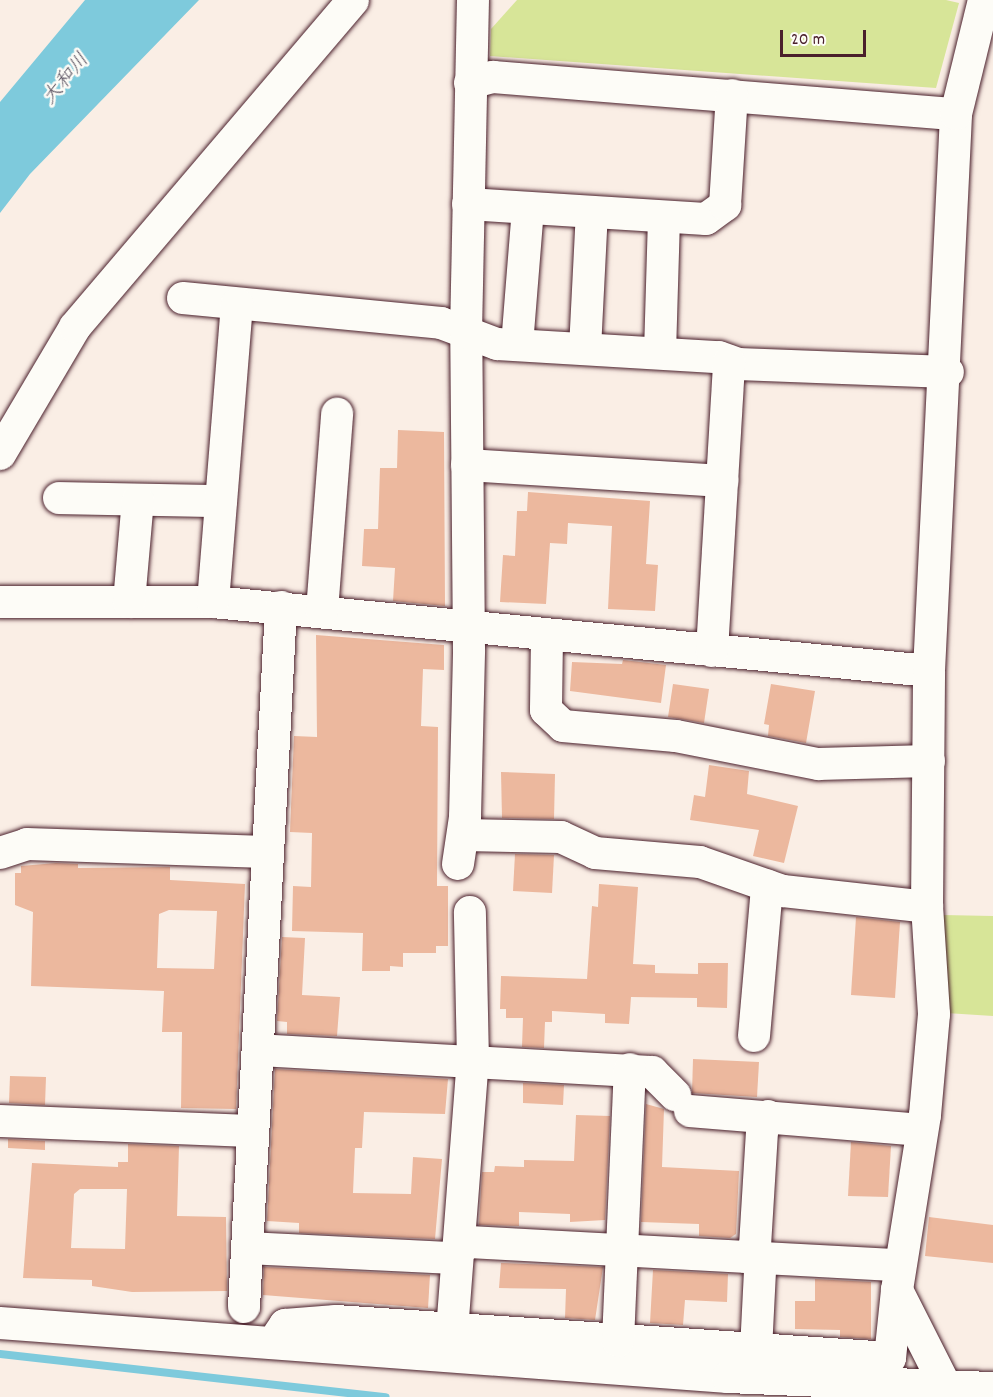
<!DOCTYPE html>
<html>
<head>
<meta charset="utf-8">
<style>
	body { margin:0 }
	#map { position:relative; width:993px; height:1397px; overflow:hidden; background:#faeee5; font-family:Dekko,"Klee One",sans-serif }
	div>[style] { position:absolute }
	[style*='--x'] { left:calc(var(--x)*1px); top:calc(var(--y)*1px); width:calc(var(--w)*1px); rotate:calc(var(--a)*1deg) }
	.green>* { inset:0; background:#d7e598 }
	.water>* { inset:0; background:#7ecadc }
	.stream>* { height:8px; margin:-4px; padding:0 4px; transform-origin:4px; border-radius:4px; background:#7ecadc }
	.building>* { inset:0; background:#ecb89e }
	.roads { filter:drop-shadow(0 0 2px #4a1f2b) drop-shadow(0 0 2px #4a1f2b) }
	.minor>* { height:32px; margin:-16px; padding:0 16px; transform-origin:16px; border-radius:16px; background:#fdfcf7 }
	span { translate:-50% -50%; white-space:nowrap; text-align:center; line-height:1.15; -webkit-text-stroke:5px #fdfcf7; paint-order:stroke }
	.water-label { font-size:20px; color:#5a5260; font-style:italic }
	.scale { position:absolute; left:780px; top:30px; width:86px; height:27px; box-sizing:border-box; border:3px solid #4a1f2b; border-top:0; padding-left:8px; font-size:18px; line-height:21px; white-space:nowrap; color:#4a1f2b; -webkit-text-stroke:4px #fdfcf7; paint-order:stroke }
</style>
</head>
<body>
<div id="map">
	<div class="green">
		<div style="clip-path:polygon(517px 0,946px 0,959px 3px,936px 88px,490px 56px,491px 29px)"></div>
		<div style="clip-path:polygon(943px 915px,993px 916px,993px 1016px,946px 1013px)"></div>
	</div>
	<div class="water">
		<div style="clip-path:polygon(85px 0,199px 0,30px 174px,0 213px,0 102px)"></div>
	</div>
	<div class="stream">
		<div style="--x:0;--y:1354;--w:388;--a:6.4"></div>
	</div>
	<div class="building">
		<div style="clip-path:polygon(398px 430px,444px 432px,445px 606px,393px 601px,395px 568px,362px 566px,364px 529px,378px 529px,380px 468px,397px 468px)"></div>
		<div style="clip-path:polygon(528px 492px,650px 501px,646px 564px,658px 565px,655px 611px,608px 609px,612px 526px,568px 523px,567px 544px,550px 543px,546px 604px,500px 602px,503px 555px,515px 556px,517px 511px,527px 511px)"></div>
		<div style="clip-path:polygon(316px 635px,444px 645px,444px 670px,423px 669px,421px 726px,438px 727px,437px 886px,448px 886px,448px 946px,436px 946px,436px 953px,403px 953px,403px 967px,390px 966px,390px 971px,362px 971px,363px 933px,292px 931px,293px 886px,311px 887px,312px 833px,290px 832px,294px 736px,317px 737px)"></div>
		<div style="clip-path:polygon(623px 660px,666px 665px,661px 703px,570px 691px,572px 662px,622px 664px)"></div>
		<div style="clip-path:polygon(673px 684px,709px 689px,704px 723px,668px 717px)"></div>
		<div style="clip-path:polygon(771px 684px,815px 691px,806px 743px,768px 736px,769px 725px,764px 724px)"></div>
		<div style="clip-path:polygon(709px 765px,749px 771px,747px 794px,798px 806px,784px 863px,753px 856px,759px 830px,690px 820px,694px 795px,705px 797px)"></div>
		<div style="clip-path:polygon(501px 772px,555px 774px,554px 819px,502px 818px)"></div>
		<div style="clip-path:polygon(515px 854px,554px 855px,552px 893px,513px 891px)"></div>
		<div style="clip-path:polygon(evenodd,56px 863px,78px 864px,78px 868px,170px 867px,170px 880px,245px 884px,236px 1109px,181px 1108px,182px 1032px,162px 1032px,164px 991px,31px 986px,33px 912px,15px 905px,15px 873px,21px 873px,21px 866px,56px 863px,169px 910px,217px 911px,214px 969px,157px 968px,159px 914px,169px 910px)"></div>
		<div style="clip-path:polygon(599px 884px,638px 887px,633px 964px,655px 965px,655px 973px,698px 974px,698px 963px,728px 963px,727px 1008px,697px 1007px,697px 998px,631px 997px,629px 1024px,605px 1023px,605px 1014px,552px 1011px,552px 1022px,545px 1022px,544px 1048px,522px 1047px,523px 1018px,506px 1018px,506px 1009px,500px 1009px,501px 976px,587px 979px,592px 906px,598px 907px)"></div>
		<div style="clip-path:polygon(856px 917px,900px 922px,895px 998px,851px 995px)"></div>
		<div style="clip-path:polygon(282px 937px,305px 938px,302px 995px,340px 997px,337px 1036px,287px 1034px,287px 1022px,277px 1021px)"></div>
		<div style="clip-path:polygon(693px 1059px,759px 1062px,757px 1097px,692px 1093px)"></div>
		<div style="clip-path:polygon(275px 1069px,448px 1079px,445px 1114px,364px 1112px,362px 1148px,355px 1148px,353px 1193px,411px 1194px,413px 1157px,442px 1159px,435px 1239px,299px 1233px,299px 1223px,267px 1221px)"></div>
		<div style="clip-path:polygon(10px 1076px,46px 1077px,45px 1105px,9px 1103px)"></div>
		<div style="clip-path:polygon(523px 1083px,564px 1085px,563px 1105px,523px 1103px)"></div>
		<div style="clip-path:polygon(646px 1104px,664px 1109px,662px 1167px,739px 1171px,736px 1234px,730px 1238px,699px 1236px,699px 1224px,641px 1222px)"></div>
		<div style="clip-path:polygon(576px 1115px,610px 1116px,605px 1220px,570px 1222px,570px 1214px,519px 1212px,519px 1226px,479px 1225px,482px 1172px,494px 1172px,495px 1166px,524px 1167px,524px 1160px,574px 1161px)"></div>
		<div style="clip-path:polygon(8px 1139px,45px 1141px,45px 1150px,8px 1148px)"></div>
		<div style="clip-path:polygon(851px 1142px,891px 1146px,888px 1197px,848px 1196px)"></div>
		<div style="clip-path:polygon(evenodd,128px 1144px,179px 1146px,177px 1216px,226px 1217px,227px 1291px,132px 1292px,92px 1286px,92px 1280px,23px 1278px,32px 1163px,118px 1167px,118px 1162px,128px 1162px,128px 1144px,80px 1189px,127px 1189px,125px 1249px,71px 1248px,74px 1194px,80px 1189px)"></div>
		<div style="clip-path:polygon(929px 1217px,993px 1225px,993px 1263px,925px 1256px)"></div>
		<div style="clip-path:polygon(501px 1263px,603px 1267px,595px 1320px,565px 1318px,566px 1289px,499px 1288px)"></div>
		<div style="clip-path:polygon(264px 1267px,430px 1275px,428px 1308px,263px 1295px)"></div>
		<div style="clip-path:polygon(653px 1270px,728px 1274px,727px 1302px,685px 1300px,683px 1325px,650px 1323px)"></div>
		<div style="clip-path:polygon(815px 1279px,871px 1282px,871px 1339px,840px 1337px,840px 1330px,795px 1329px,795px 1301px,815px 1301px)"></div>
	</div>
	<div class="roads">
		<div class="minor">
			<div style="--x:470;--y:83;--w:24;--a:-15"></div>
			<div style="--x:493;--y:77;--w:464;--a:4.6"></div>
			<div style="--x:468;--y:204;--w:238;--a:3.6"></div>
			<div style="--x:706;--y:219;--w:24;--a:-36"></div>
			<div style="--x:725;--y:205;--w:110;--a:-86.4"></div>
			<div style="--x:183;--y:298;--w:259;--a:5.5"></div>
			<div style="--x:441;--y:323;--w:60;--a:20.6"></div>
			<div style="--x:497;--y:344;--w:222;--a:3.4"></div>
			<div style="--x:719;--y:357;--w:20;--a:20"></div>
			<div style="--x:738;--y:364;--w:210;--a:2.2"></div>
			<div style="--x:517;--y:345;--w:137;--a:-85.4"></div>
			<div style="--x:585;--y:349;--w:137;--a:-87.1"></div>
			<div style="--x:660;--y:353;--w:136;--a:-88.3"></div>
			<div style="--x:0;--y:454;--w:147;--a:-59.4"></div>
			<div style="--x:75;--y:327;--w:429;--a:-49.6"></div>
			<div style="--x:467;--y:465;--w:256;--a:3.6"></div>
			<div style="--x:59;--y:498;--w:162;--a:1.1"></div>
			<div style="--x:0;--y:602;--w:213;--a:0"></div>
			<div style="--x:213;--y:602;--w:719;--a:5.5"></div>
			<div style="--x:129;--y:602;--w:102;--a:-85"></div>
			<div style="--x:213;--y:602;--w:299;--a:-85.4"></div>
			<div style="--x:322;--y:611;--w:198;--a:-85.6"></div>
			<div style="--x:547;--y:637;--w:73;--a:90.8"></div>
			<div style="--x:546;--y:710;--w:23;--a:43"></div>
			<div style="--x:563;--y:726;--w:113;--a:5.1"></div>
			<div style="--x:676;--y:736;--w:145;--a:11.2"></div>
			<div style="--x:818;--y:764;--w:111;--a:-1.5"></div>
			<div style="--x:712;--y:651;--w:290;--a:-86.6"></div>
			<div style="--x:464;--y:835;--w:97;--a:1.2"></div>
			<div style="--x:561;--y:837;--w:38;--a:25"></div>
			<div style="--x:595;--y:853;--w:105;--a:4.9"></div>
			<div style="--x:700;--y:862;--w:88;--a:19.3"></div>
			<div style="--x:783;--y:891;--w:145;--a:6.3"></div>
			<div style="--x:0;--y:853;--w:28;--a:-18"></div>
			<div style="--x:27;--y:844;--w:239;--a:1.9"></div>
			<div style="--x:458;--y:864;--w:48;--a:-81.5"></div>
			<div style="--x:465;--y:817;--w:167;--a:-88.6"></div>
			<div style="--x:469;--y:650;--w:317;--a:-90.5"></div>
			<div style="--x:466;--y:333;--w:333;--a:-88.8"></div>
			<div style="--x:754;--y:1036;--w:151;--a:-85"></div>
			<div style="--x:258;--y:1050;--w:395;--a:3.2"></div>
			<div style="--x:652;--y:1072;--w:33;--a:45"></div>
			<div style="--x:690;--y:1111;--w:232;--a:4.7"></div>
			<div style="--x:0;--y:1121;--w:253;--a:2.3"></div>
			<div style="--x:247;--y:1248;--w:202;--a:2.8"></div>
			<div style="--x:449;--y:1258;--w:26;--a:-39"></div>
			<div style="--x:469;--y:1242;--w:430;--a:3.1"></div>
			<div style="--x:244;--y:1307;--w:701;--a:-86.97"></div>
			<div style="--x:0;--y:1323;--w:730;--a:4.24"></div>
			<div style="--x:728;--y:1377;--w:265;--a:2.4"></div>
			<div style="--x:452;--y:1331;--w:271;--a:-85.6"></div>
			<div style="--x:473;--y:1061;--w:149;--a:-91.2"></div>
			<div style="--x:279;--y:1334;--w:11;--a:-56"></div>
			<div style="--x:285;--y:1325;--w:51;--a:-4.5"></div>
			<div style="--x:336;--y:1321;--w:555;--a:3.82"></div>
			<div style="--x:890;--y:1358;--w:68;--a:-84.1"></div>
			<div style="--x:618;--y:1341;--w:272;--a:-87.5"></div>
			<div style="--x:756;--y:1350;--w:80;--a:-87.1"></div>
			<div style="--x:760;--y:1270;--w:25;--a:-102"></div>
			<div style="--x:755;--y:1246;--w:115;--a:-86.5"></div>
			<div style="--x:762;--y:1131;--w:16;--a:-68"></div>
			<div style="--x:951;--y:1397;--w:120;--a:-116.8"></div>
			<div style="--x:897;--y:1290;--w:177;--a:-80.9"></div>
			<div style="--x:925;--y:1115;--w:101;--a:-84.9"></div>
			<div style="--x:934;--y:1014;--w:107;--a:-93.7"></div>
			<div style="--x:927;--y:907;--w:236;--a:-89.5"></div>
			<div style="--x:929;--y:671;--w:558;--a:-87.22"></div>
			<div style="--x:956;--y:114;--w:117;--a:-76.2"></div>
		</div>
	</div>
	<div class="water-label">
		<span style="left:67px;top:80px;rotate:-50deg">大和川</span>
	</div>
	<div class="scale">20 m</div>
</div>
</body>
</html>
